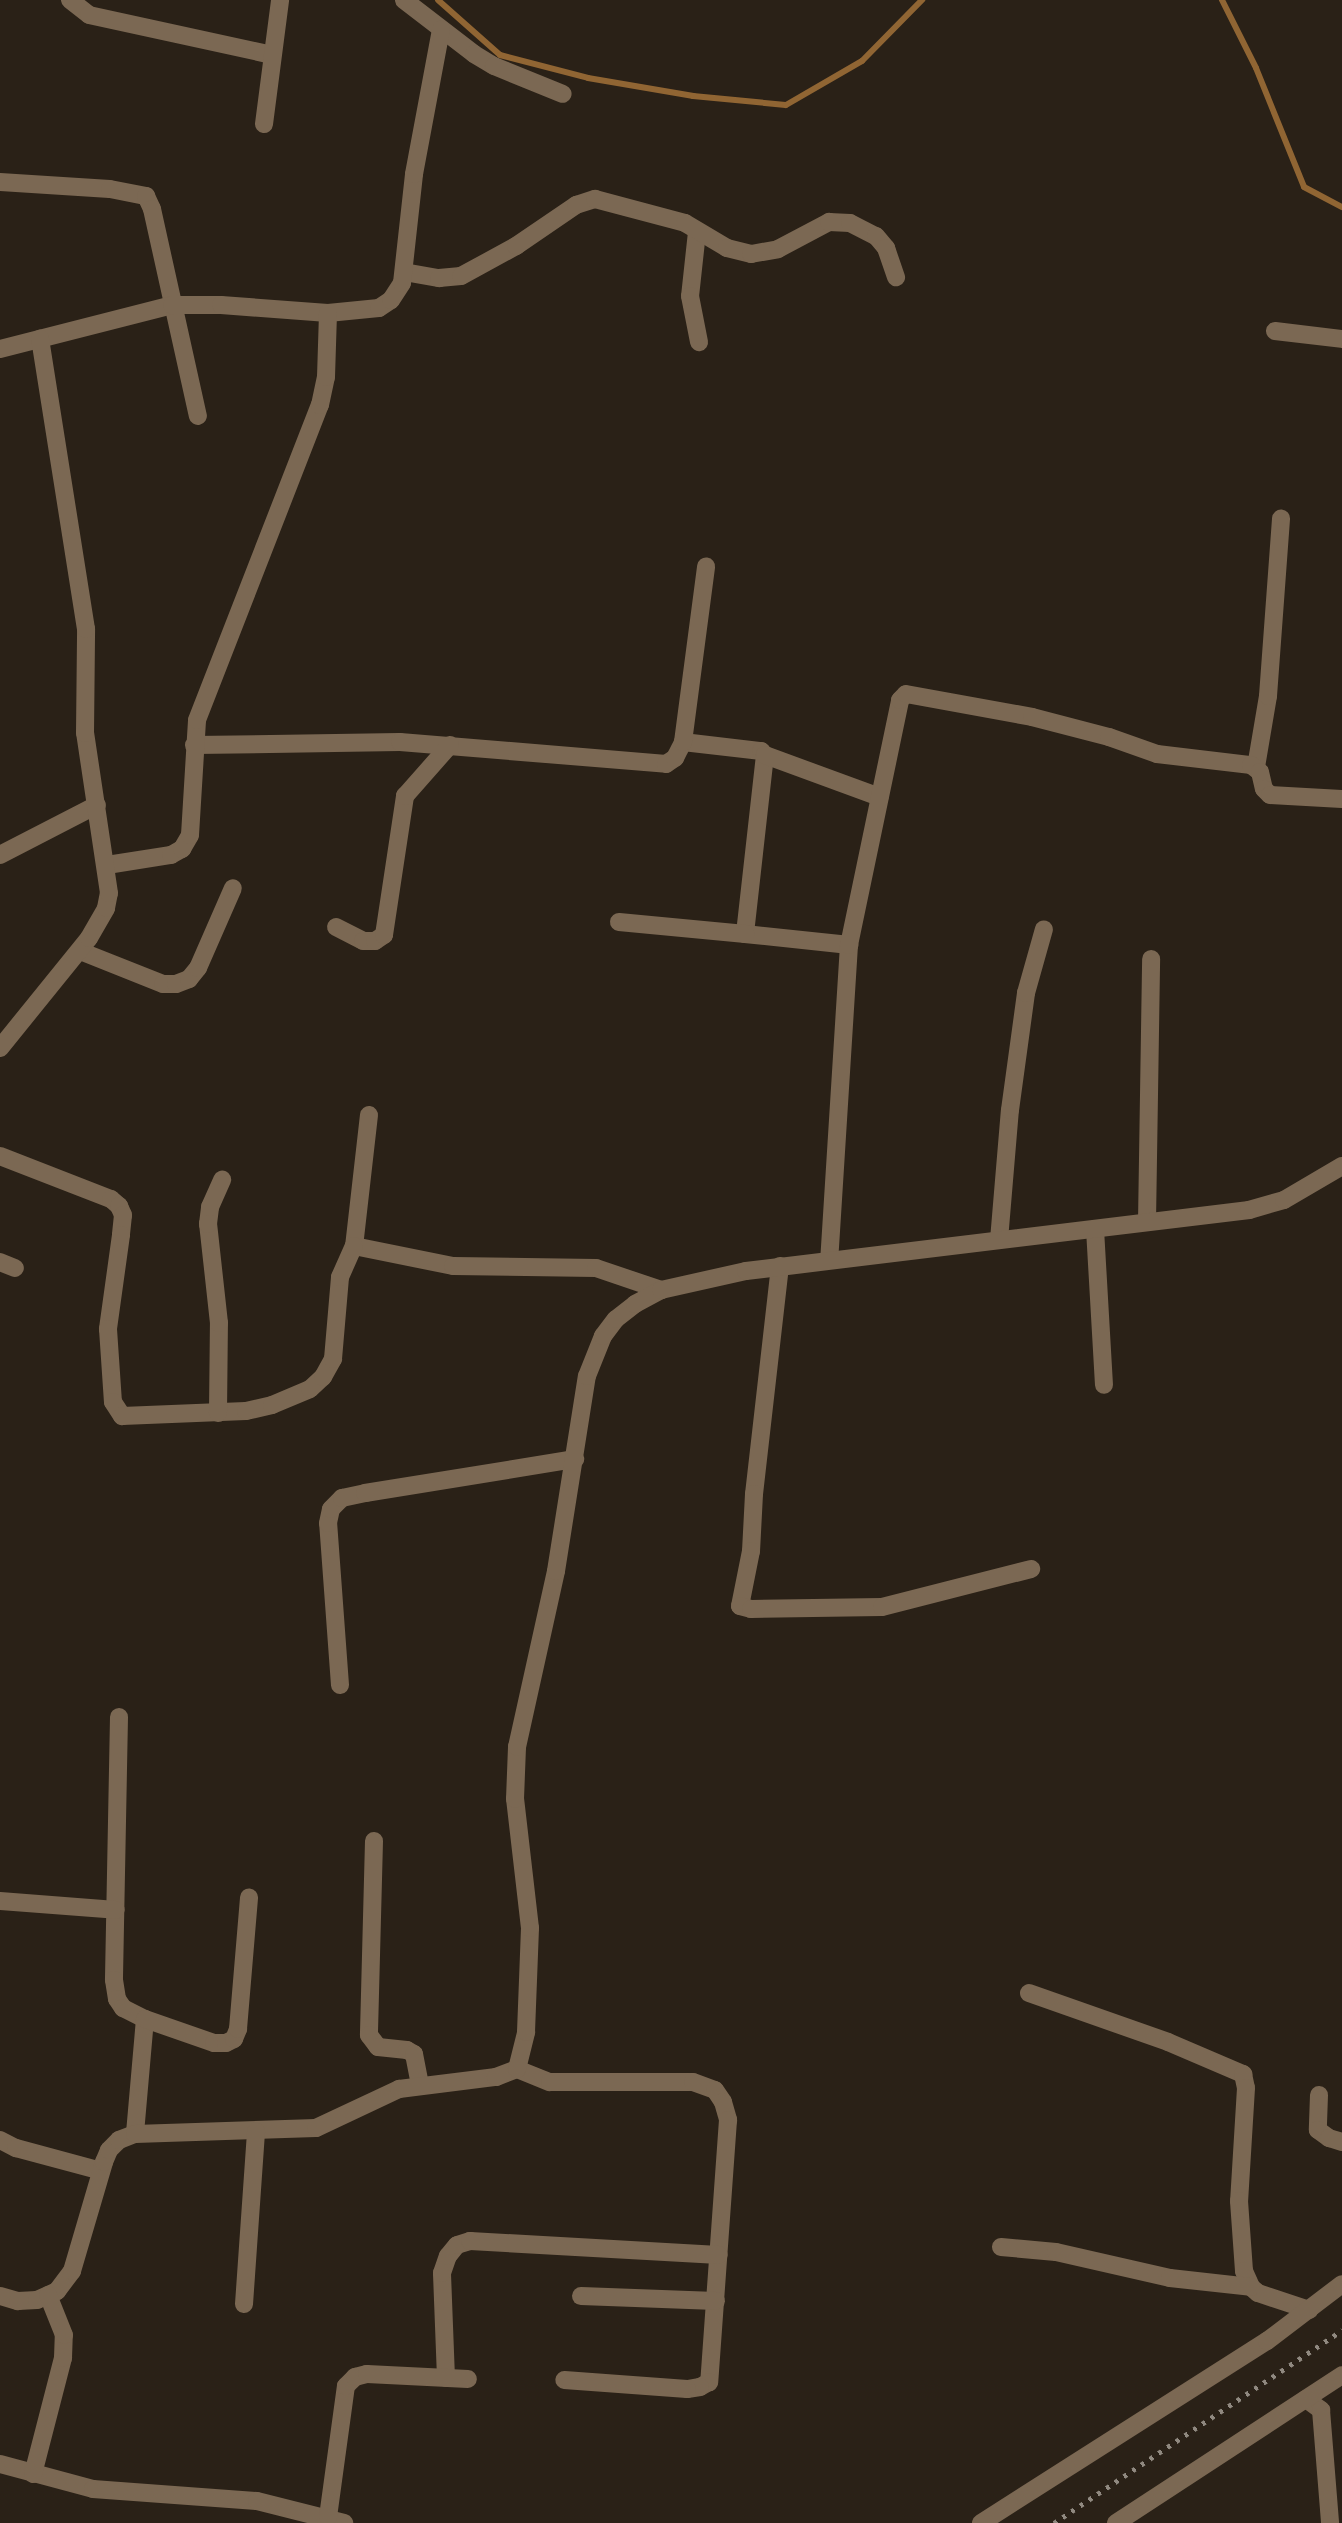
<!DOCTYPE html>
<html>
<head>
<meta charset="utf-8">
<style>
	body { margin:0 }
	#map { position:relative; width:1342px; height:2523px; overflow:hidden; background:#2a2117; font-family:Raleway,sans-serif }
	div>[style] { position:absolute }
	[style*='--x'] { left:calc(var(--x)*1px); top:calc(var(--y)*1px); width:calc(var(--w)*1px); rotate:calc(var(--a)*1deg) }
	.stream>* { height:6px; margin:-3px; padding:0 3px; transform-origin:3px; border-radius:3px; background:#906533 }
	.street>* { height:18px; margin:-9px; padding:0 9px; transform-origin:9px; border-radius:9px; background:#7b6853 }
	.rail>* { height:5px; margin-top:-2.5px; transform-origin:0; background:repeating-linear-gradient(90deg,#908980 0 3.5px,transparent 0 10.5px) }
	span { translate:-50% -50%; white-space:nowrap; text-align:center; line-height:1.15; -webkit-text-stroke:5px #100c07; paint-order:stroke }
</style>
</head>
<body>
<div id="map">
	<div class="stream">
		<div style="--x:438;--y:0;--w:83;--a:41.6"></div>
		<div style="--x:500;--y:55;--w:91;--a:14.6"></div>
		<div style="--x:588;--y:78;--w:107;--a:9.7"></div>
		<div style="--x:693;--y:96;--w:93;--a:5.5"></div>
		<div style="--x:786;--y:105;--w:88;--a:-30.1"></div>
		<div style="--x:862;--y:61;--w:86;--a:-45.5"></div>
		<div style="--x:1222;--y:0;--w:76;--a:63.4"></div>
		<div style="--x:1256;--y:68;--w:128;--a:68"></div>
		<div style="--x:1304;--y:187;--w:43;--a:27.8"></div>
	</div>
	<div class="street">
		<div style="--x:70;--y:0;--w:24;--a:38"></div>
		<div style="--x:89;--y:15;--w:187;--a:12.3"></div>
		<div style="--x:404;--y:0;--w:88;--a:37.6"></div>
		<div style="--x:474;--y:54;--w:23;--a:31"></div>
		<div style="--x:494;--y:66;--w:74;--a:22.1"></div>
		<div style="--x:264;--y:124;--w:125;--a:-82.6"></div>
		<div style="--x:0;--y:182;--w:110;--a:3.6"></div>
		<div style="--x:110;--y:189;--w:37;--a:11"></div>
		<div style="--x:146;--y:196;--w:14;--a:65"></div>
		<div style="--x:152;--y:209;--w:212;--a:77.5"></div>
		<div style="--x:697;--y:232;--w:64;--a:96.2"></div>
		<div style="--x:690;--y:296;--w:47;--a:78.9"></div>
		<div style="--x:404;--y:272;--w:36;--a:10"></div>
		<div style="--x:439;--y:278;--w:22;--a:-5"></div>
		<div style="--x:461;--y:276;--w:63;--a:-28.6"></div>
		<div style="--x:516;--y:246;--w:73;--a:-34.3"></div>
		<div style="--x:576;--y:205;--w:20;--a:-18"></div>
		<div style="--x:595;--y:199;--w:93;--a:14.9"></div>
		<div style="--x:685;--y:223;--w:49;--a:30.8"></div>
		<div style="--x:727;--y:248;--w:25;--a:14"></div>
		<div style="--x:751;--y:254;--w:27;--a:-10"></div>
		<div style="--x:778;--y:249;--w:58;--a:-27.9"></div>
		<div style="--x:829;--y:222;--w:21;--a:3"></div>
		<div style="--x:850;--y:223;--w:29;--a:27"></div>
		<div style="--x:876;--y:236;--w:16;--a:50"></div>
		<div style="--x:886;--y:248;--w:31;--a:71"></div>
		<div style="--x:1275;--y:331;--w:67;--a:6.8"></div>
		<div style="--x:0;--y:349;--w:178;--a:-14.3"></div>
		<div style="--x:172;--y:305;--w:49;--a:0"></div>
		<div style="--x:221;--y:305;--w:107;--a:4.3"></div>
		<div style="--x:328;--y:313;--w:51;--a:-5.6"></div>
		<div style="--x:379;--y:308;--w:14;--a:-34"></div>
		<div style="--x:391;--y:300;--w:20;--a:-57"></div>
		<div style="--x:402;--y:283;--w:110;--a:-83.7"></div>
		<div style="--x:414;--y:174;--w:147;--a:-79.4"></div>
		<div style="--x:683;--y:742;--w:79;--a:6.6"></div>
		<div style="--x:761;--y:751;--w:6;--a:45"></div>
		<div style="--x:765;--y:755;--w:180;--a:96.4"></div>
		<div style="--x:745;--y:934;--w:105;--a:6"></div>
		<div style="--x:849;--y:945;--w:315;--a:93.6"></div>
		<div style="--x:194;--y:745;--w:206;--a:-0.8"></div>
		<div style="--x:400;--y:742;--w:267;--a:4.7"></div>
		<div style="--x:666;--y:764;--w:11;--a:-34"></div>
		<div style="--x:675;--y:758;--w:18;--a:-63"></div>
		<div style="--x:683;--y:742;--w:177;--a:-82.5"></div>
		<div style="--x:765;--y:755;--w:122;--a:20.1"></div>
		<div style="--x:1256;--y:767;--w:72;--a:-80.4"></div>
		<div style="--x:1268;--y:696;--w:178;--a:-85.8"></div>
		<div style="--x:0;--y:855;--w:109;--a:-27.3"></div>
		<div style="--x:107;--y:865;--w:65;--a:-8.9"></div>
		<div style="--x:171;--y:855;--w:13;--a:-29"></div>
		<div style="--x:182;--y:849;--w:16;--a:-60"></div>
		<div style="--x:190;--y:835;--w:115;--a:-86.5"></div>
		<div style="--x:197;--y:720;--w:338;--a:-68.7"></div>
		<div style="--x:320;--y:405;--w:29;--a:-78"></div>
		<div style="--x:326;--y:377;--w:64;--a:-88.2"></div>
		<div style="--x:619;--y:922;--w:127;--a:5.4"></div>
		<div style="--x:336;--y:927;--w:30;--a:27"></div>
		<div style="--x:363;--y:941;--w:12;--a:0"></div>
		<div style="--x:375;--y:941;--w:11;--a:-34"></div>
		<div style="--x:384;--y:935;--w:141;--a:-81.4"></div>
		<div style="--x:405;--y:796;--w:68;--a:-48.6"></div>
		<div style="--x:849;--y:945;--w:250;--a:-78.2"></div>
		<div style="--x:900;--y:700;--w:8;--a:-45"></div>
		<div style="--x:906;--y:694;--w:128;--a:10.3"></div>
		<div style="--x:1032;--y:717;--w:80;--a:14.6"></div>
		<div style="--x:1109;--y:737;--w:51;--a:19.5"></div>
		<div style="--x:1157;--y:754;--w:95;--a:6.7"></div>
		<div style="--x:1251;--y:765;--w:11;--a:38"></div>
		<div style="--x:1260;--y:772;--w:17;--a:77"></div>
		<div style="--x:1264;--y:789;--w:8;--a:45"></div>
		<div style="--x:1270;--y:795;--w:72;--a:3.2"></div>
		<div style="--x:80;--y:951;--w:89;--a:21.7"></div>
		<div style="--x:163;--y:984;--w:13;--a:0"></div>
		<div style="--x:176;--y:984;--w:14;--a:-21"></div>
		<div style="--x:189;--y:979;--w:14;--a:-51"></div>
		<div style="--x:198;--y:968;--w:87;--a:-66.4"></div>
		<div style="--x:0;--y:1048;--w:141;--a:-51"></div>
		<div style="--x:89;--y:938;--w:34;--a:-60"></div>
		<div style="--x:106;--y:908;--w:15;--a:-79"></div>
		<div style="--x:109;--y:893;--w:162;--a:-98.5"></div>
		<div style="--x:85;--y:733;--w:104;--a:-89.4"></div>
		<div style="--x:86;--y:629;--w:294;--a:-99"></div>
		<div style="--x:369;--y:1115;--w:132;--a:96.5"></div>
		<div style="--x:354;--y:1246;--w:101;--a:11.4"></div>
		<div style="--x:453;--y:1266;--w:143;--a:0.8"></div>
		<div style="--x:596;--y:1268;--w:69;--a:18.7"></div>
		<div style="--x:0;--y:1156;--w:119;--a:21.2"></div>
		<div style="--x:111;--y:1199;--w:11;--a:41"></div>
		<div style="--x:119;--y:1206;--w:10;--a:66"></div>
		<div style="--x:123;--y:1215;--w:20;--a:96"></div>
		<div style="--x:121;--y:1235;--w:95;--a:97.9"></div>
		<div style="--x:108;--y:1329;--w:73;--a:86.1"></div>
		<div style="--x:113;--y:1402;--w:17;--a:57"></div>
		<div style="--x:122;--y:1416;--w:124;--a:-2.3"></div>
		<div style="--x:246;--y:1411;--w:27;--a:-13"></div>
		<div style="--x:272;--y:1405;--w:41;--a:-22.8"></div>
		<div style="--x:310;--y:1389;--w:18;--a:-43"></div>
		<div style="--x:323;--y:1377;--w:21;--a:-61"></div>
		<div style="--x:333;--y:1359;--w:82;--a:-85.1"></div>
		<div style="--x:340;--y:1277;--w:34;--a:-66"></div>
		<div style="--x:1147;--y:1222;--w:263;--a:-89.1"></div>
		<div style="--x:1095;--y:1229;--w:156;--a:86.7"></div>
		<div style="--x:999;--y:1240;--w:130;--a:-85.2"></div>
		<div style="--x:1010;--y:1110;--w:118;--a:-82.2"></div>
		<div style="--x:1026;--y:993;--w:66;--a:-74.3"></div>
		<div style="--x:0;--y:1262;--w:16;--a:22"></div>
		<div style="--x:780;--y:1266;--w:229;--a:96.5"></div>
		<div style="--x:754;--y:1494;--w:57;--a:93"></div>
		<div style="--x:751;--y:1551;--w:56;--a:101.3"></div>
		<div style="--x:740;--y:1606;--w:11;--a:15"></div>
		<div style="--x:751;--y:1609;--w:131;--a:-0.9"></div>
		<div style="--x:882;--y:1607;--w:154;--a:-14.3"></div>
		<div style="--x:218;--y:1413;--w:90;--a:-89.4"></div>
		<div style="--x:219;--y:1323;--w:100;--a:-96.3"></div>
		<div style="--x:208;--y:1224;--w:17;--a:-83"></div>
		<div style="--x:210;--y:1207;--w:30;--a:-66"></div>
		<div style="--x:340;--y:1685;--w:162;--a:-94.2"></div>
		<div style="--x:328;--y:1523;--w:14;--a:-78"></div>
		<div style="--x:331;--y:1509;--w:16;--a:-45"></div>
		<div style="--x:342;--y:1498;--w:24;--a:-12"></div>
		<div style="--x:365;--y:1493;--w:213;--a:-9.2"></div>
		<div style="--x:119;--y:1717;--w:263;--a:91.1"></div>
		<div style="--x:114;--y:1980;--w:19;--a:81"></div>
		<div style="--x:117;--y:1999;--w:11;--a:56"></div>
		<div style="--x:123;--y:2008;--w:25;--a:27"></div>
		<div style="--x:145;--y:2019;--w:115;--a:95"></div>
		<div style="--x:374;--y:1841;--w:194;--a:91.5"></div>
		<div style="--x:369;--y:2035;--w:15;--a:53"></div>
		<div style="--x:378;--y:2047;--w:29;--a:6"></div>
		<div style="--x:407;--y:2050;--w:8;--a:30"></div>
		<div style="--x:414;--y:2054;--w:31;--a:79"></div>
		<div style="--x:0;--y:1901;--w:116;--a:4.4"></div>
		<div style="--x:1029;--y:1993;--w:147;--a:19.4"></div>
		<div style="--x:1168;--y:2042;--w:82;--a:23.1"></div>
		<div style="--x:1243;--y:2074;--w:14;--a:78"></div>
		<div style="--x:1246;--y:2088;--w:113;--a:93.5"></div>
		<div style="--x:1239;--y:2201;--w:70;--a:85.9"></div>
		<div style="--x:1244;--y:2271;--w:17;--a:66"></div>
		<div style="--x:1251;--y:2287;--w:9;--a:41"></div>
		<div style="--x:1258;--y:2293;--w:54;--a:18.4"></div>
		<div style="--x:145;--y:2019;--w:73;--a:19.2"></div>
		<div style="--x:214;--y:2043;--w:12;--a:0"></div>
		<div style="--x:226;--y:2043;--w:9;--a:-27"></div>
		<div style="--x:234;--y:2039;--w:11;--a:-68"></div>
		<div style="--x:238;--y:2029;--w:132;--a:-85.2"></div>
		<div style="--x:517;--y:2069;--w:35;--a:22"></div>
		<div style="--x:550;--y:2082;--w:143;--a:0"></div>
		<div style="--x:693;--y:2082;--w:23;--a:20"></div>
		<div style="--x:715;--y:2090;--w:14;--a:56"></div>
		<div style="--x:723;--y:2102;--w:19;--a:74"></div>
		<div style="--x:728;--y:2120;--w:263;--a:94.1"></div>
		<div style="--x:709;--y:2382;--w:10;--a:151"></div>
		<div style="--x:700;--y:2387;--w:13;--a:171"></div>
		<div style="--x:687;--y:2389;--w:123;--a:-175.8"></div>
		<div style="--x:1319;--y:2095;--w:35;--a:92"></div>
		<div style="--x:1318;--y:2130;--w:14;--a:36"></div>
		<div style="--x:1329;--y:2138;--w:14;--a:17"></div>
		<div style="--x:0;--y:2140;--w:18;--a:27"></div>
		<div style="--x:16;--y:2148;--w:88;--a:15.1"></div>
		<div style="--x:1001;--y:2247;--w:55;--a:5.2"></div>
		<div style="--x:1056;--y:2252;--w:117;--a:12.8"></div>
		<div style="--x:1170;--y:2278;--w:81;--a:6.3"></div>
		<div style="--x:0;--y:2296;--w:19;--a:16"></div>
		<div style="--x:18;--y:2301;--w:19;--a:-3"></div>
		<div style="--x:37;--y:2300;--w:22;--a:-24"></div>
		<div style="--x:57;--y:2291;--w:25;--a:-53"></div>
		<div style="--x:72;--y:2271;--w:114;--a:-73.6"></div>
		<div style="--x:104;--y:2162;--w:13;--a:-67"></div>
		<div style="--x:109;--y:2150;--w:14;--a:-45"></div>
		<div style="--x:119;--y:2140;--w:17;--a:-21"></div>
		<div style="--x:135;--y:2134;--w:181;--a:-1.9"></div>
		<div style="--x:316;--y:2128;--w:92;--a:-25.2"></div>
		<div style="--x:399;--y:2089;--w:98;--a:-7.1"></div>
		<div style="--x:496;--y:2077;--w:22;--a:-21"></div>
		<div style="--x:517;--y:2069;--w:38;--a:-76"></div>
		<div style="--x:526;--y:2032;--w:104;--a:-87.8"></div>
		<div style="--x:530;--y:1928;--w:130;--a:-96.6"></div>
		<div style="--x:515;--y:1799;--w:52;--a:-87.8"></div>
		<div style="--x:517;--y:1747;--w:180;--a:-77.5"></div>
		<div style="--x:556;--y:1571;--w:197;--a:-81"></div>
		<div style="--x:587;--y:1376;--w:43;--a:-68.2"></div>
		<div style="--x:603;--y:1336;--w:21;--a:-53"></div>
		<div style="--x:616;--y:1319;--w:24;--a:-38"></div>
		<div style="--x:635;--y:1304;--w:30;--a:-28"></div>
		<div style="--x:661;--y:1290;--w:87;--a:-12.6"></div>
		<div style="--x:746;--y:1271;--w:507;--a:-6.91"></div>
		<div style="--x:1249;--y:1210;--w:36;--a:-16"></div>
		<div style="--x:1284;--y:1200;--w:67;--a:-30.4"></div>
		<div style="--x:581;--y:2296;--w:135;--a:2.1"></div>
		<div style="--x:244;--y:2304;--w:173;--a:-86"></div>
		<div style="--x:446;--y:2378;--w:105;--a:-92.2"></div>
		<div style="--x:442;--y:2273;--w:18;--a:-71"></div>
		<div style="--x:448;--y:2256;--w:14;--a:-51"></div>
		<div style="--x:457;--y:2245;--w:14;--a:-17"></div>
		<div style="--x:470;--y:2241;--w:249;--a:3.2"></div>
		<div style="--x:1306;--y:2399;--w:19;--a:36"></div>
		<div style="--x:1321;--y:2410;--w:113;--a:85.4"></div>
		<div style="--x:0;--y:2464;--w:96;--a:15"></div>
		<div style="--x:93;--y:2489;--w:164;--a:4.2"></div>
		<div style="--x:257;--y:2501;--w:90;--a:14.2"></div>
		<div style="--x:33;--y:2474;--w:120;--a:-75.5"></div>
		<div style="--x:63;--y:2358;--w:23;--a:-88"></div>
		<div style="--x:64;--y:2335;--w:43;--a:-111.8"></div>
		<div style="--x:328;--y:2517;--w:132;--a:-82.2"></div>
		<div style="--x:346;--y:2386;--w:13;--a:-45"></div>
		<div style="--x:355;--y:2377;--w:12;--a:-14"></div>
		<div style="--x:367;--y:2374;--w:101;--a:2.8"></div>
		<div style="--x:981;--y:2523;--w:339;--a:-32.5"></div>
		<div style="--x:1267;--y:2341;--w:94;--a:-37.2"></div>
		<div style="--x:1116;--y:2523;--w:270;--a:-33.2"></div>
	</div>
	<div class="rail">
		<div style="--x:1054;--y:2523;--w:347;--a:-33.8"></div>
	</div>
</div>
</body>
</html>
